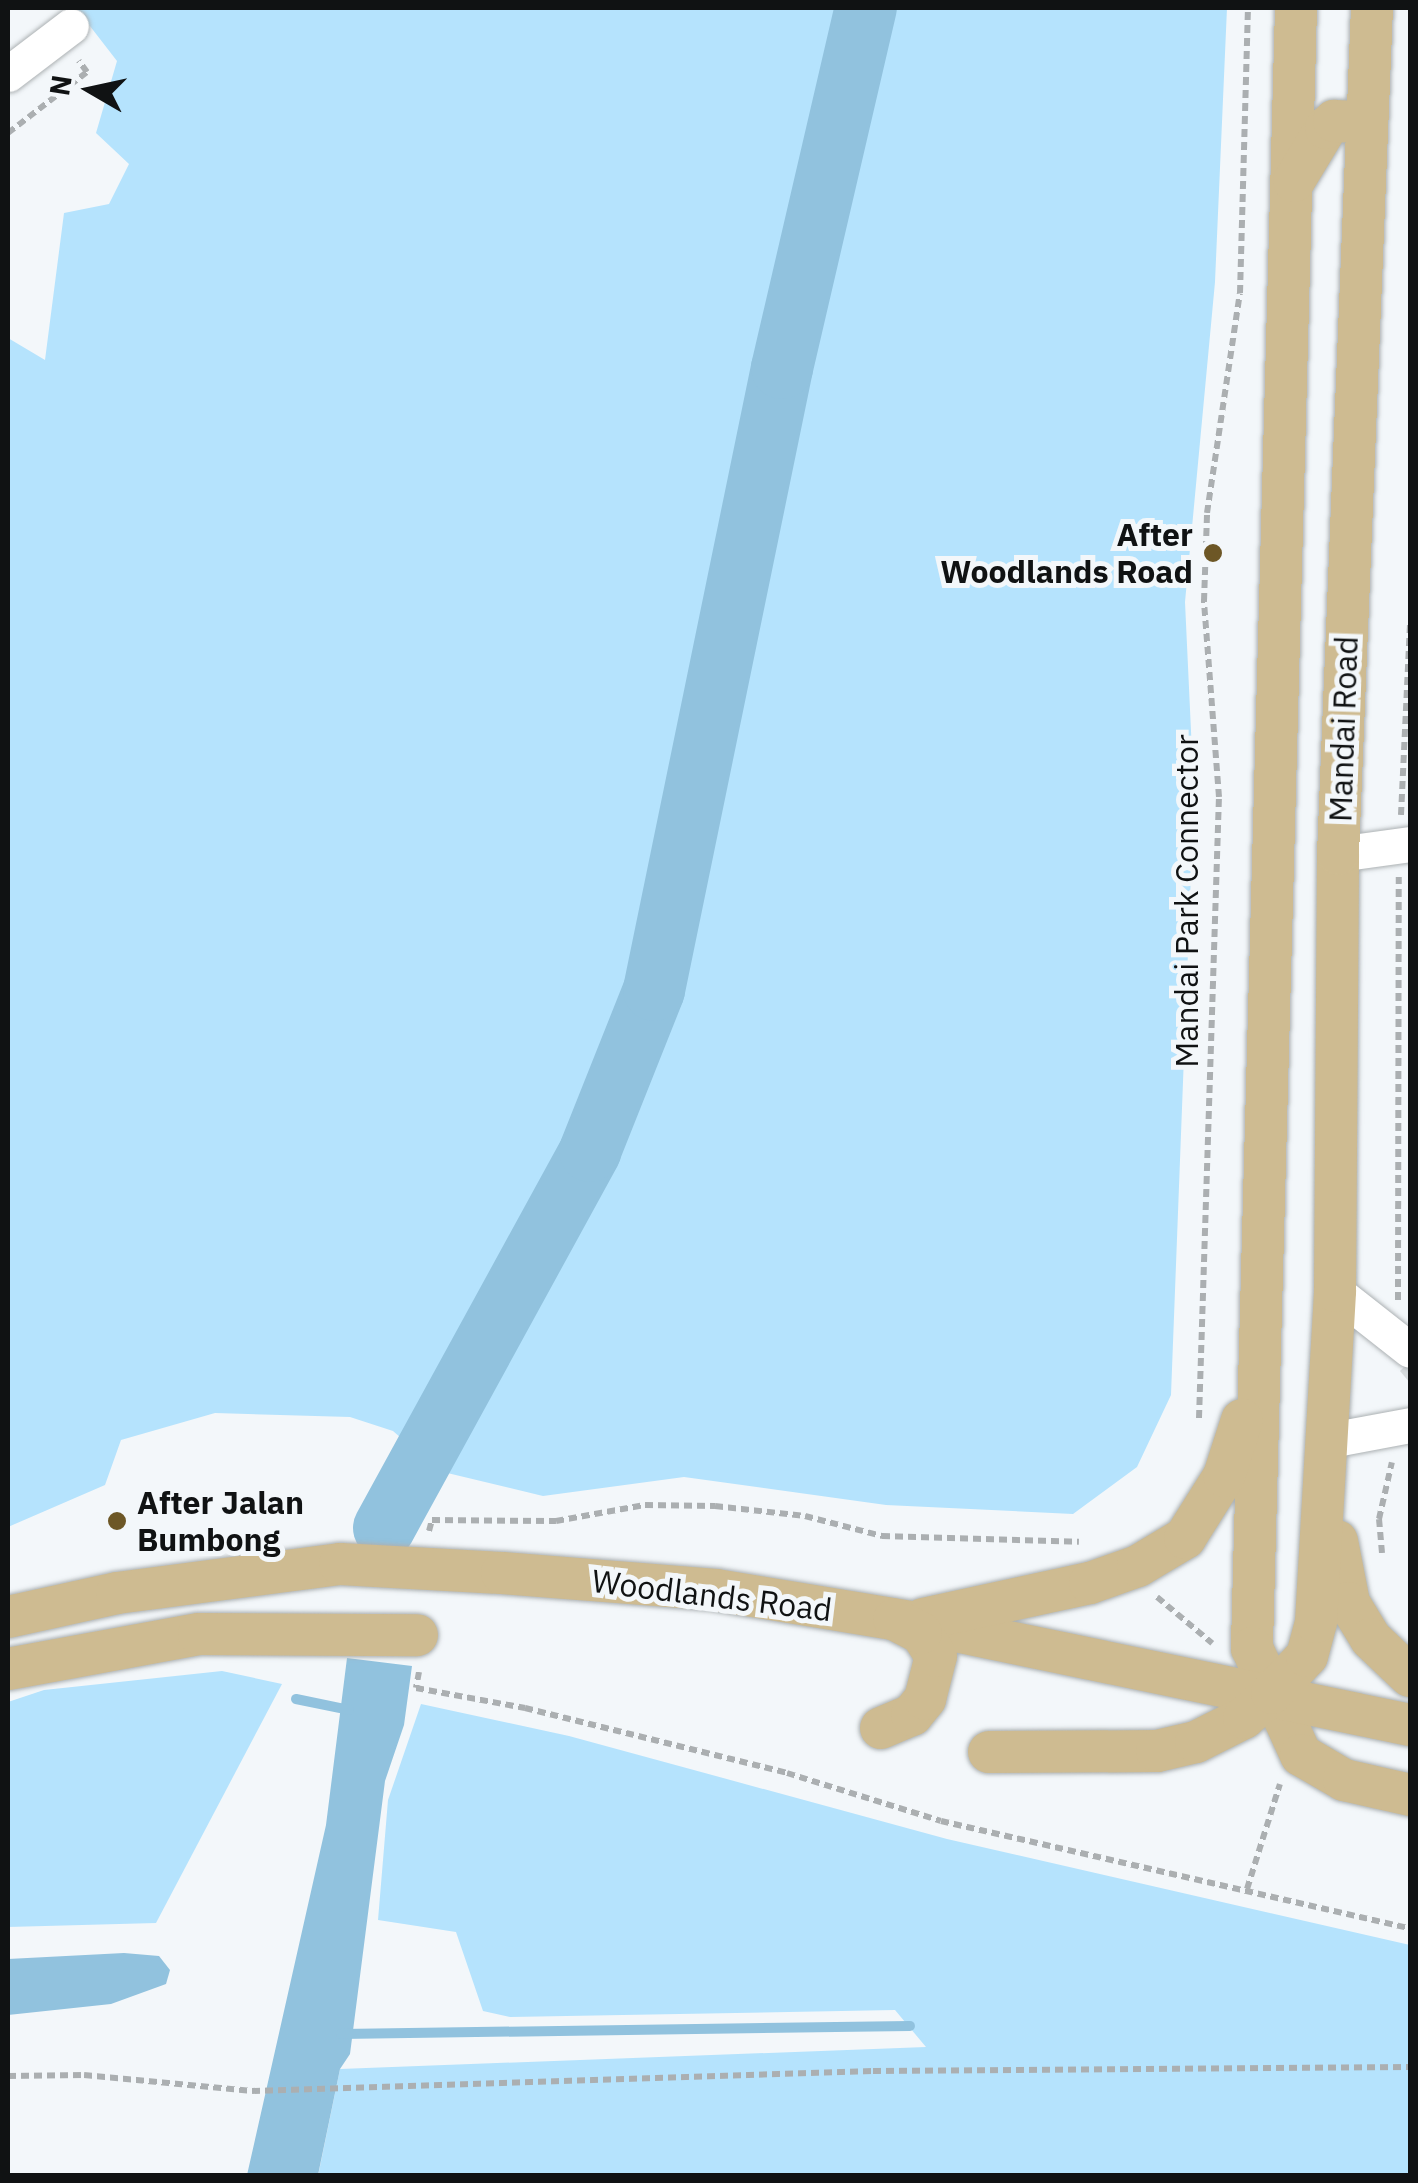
<!DOCTYPE html>
<html>
<head>
<meta charset="utf-8">
<style>
	body { margin:0 }
	#map { position:relative; width:1418px; height:2183px; overflow:hidden; background:#f3f7fa; font-family:"IBM Plex Sans",sans-serif }
	div>[style] { position:absolute }
	[style*='--x'] { left:calc(var(--x)*1px); top:calc(var(--y)*1px); width:calc(var(--w)*1px); rotate:calc(var(--a)*1deg) }
	.green>* { inset:0; background:#b5e3fd }
	.water>* { inset:0; background:#91c2de }
	.stream>* { height:10px; margin:-5px; padding:0 5px; transform-origin:5px; border-radius:5px; background:#91c2de }
	.river>* { height:62px; margin:-31px; padding:0 31px; transform-origin:31px; border-radius:31px; background:#91c2de }
	.building>* { inset:0; background:#d6dbdd }
	.path>* { height:6px; margin-top:-3px; transform-origin:0; background:repeating-linear-gradient(90deg,#abafb1 0 8px,transparent 0 13px) }
	.roads { filter:drop-shadow(0 0 2px #acb1b3) drop-shadow(0 0 2px #acb1b3) }
	.minor>* { height:35px; margin:-17.5px; padding:0 17.5px; transform-origin:17.5px; border-radius:17.5px; background:#fff }
	.major>* { height:42px; margin:-21px; padding:0 21px; transform-origin:21px; border-radius:21px; background:#cebb91 }
	.dots>* { width:28px; height:28px; translate:-50% -50%; box-sizing:border-box; border:5px solid #f3f7fa; border-radius:50% }
	span { translate:-50% -50%; white-space:nowrap; text-align:center; line-height:1.15; -webkit-text-stroke:10px #f3f7fa; paint-order:stroke }
	.poi-label { font-size:32px; color:#101213; font-weight:700 }
	.right { translate:-100% -50%; text-align:right }
	.left { translate:0 -50%; text-align:left }
	.street-label { font-size:32px; color:#101213 }
	.frame { position:absolute; inset:0; border:10px solid #101213; pointer-events:none }
	.north { position:absolute; left:40px; top:40px; width:100px; height:100px; -webkit-text-stroke:8px #f3f7fa; paint-order:stroke; rotate:279deg; font-size:28px; font-weight:700; line-height:40px; text-align:center; color:#101213 }
	.north::after { content:''; display:block; margin:auto; width:35px; height:45px; background:#101213; clip-path:polygon(50% 0,100% 100%,50% 72%,0 100%) }
</style>
</head>
<body>
<div id="map">
	<div class="green">
		<div style="clip-path:polygon(76px 8px,1227px 8px,1215px 282px,1185px 602px,1194px 795px,1171px 1395px,1137px 1467px,1073px 1514px,886px 1505px,684px 1477px,543px 1496px,439px 1471px,393px 1431px,350px 1417px,215px 1413px,121px 1440px,105px 1485px,8px 1527px,8px 338px,45px 360px,64px 213px,109px 204px,129px 164px,96px 133px,117px 61px)"></div>
		<div style="clip-path:polygon(222px 1671px,282px 1684px,156px 1923px,8px 1927px,8px 1702px,44px 1690px)"></div>
		<div style="clip-path:polygon(421px 1704px,569px 1736px,947px 1839px,1410px 1945px,1410px 2175px,318px 2176px,340px 2069px,926px 2047px,895px 2010px,510px 2017px,483px 2011px,456px 1932px,378px 1920px,388px 1800px)"></div>
	</div>
	<div class="water">
		<div style="clip-path:polygon(347px 1658px,412px 1666px,404px 1725px,385px 1781px,350px 2054px,340px 2069px,318px 2175px,247px 2175px,326px 1825px)"></div>
		<div style="clip-path:polygon(124px 1953px,159px 1956px,170px 1970px,166px 1984px,111px 2004px,8px 2015px,8px 1959px)"></div>
	</div>
	<div class="stream">
		<div style="--x:296;--y:1699;--w:54;--a:11.7"></div>
		<div style="--x:341;--y:2034;--w:569;--a:-0.81"></div>
	</div>
	<div class="river">
		<div style="--x:384;--y:1528;--w:430;--a:-61.3"></div>
		<div style="--x:590;--y:1151;--w:173;--a:-68.3"></div>
		<div style="--x:654;--y:990;--w:635;--a:-78.37"></div>
		<div style="--x:782;--y:368;--w:370;--a:-76.9"></div>
	</div>
	<div class="building">
		<div style="clip-path:polygon(1410px 1361px,1410px 1383px,1400px 1371px)"></div>
	</div>
	<div class="path">
		<div style="--x:8;--y:133;--w:100;--a:-37.7"></div>
		<div style="--x:87;--y:72;--w:14;--a:-126"></div>
		<div style="--x:1401;--y:815;--w:191;--a:-87.3"></div>
		<div style="--x:1398;--y:1300;--w:423;--a:-89.9"></div>
		<div style="--x:1199;--y:1418;--w:621;--a:-88.16"></div>
		<div style="--x:1219;--y:797;--w:197;--a:-94.4"></div>
		<div style="--x:1204;--y:601;--w:88;--a:-88"></div>
		<div style="--x:1207;--y:513;--w:222;--a:-81.5"></div>
		<div style="--x:1240;--y:293;--w:285;--a:-88.4"></div>
		<div style="--x:429;--y:1531;--w:11;--a:-75"></div>
		<div style="--x:432;--y:1520;--w:124;--a:0.5"></div>
		<div style="--x:556;--y:1521;--w:90;--a:-10.2"></div>
		<div style="--x:645;--y:1505;--w:70;--a:0.8"></div>
		<div style="--x:715;--y:1506;--w:91;--a:6.3"></div>
		<div style="--x:805;--y:1516;--w:80;--a:14.6"></div>
		<div style="--x:882;--y:1536;--w:197;--a:1.7"></div>
		<div style="--x:1382;--y:1553;--w:34;--a:-95"></div>
		<div style="--x:1379;--y:1519;--w:58;--a:-77.2"></div>
		<div style="--x:1157;--y:1597;--w:72;--a:39.9"></div>
		<div style="--x:419;--y:1672;--w:16;--a:101"></div>
		<div style="--x:416;--y:1688;--w:111;--a:10.4"></div>
		<div style="--x:525;--y:1708;--w:270;--a:13.9"></div>
		<div style="--x:787;--y:1773;--w:161;--a:17.3"></div>
		<div style="--x:941;--y:1821;--w:481;--a:12.9"></div>
		<div style="--x:1247;--y:1889;--w:110;--a:-72.6"></div>
		<div style="--x:8;--y:2076;--w:76;--a:-0.8"></div>
		<div style="--x:84;--y:2075;--w:169;--a:5.4"></div>
		<div style="--x:252;--y:2091;--w:621;--a:-1.84"></div>
		<div style="--x:873;--y:2071;--w:537;--a:-0.43"></div>
	</div>
	<div class="roads">
		<div class="minor">
			<div style="--x:8;--y:74;--w:79;--a:-37.3"></div>
			<div style="--x:1338;--y:854;--w:73;--a:-7.9"></div>
			<div style="--x:1335;--y:1291;--w:95;--a:38.2"></div>
			<div style="--x:1330;--y:1440;--w:81;--a:-10.6"></div>
		</div>
		<div class="major">
			<div style="--x:1296;--y:8;--w:1641;--a:91.54"></div>
			<div style="--x:1252;--y:1648;--w:118;--a:65.4"></div>
			<div style="--x:1301;--y:1755;--w:50;--a:30.2"></div>
			<div style="--x:1344;--y:1780;--w:68;--a:12.8"></div>
			<div style="--x:1294;--y:181;--w:62;--a:-58.9"></div>
			<div style="--x:1326;--y:128;--w:11;--a:-41"></div>
			<div style="--x:1334;--y:121;--w:33;--a:2"></div>
			<div style="--x:1337;--y:1541;--w:63;--a:79"></div>
			<div style="--x:1349;--y:1603;--w:42;--a:58.6"></div>
			<div style="--x:1371;--y:1639;--w:54;--a:43.5"></div>
			<div style="--x:8;--y:1617;--w:112;--a:-12.4"></div>
			<div style="--x:117;--y:1593;--w:225;--a:-7.4"></div>
			<div style="--x:340;--y:1564;--w:162;--a:3.2"></div>
			<div style="--x:502;--y:1573;--w:215;--a:4.5"></div>
			<div style="--x:716;--y:1590;--w:199;--a:9.3"></div>
			<div style="--x:912;--y:1622;--w:509;--a:11.69"></div>
			<div style="--x:923;--y:1619;--w:171;--a:-12.2"></div>
			<div style="--x:1090;--y:1583;--w:51;--a:-19.5"></div>
			<div style="--x:1138;--y:1566;--w:55;--a:-30.8"></div>
			<div style="--x:1185;--y:1538;--w:73;--a:-57.8"></div>
			<div style="--x:1224;--y:1476;--w:59;--a:-72.2"></div>
			<div style="--x:8;--y:1669;--w:194;--a:-10.4"></div>
			<div style="--x:199;--y:1634;--w:218;--a:0.3"></div>
			<div style="--x:881;--y:1728;--w:34;--a:-23"></div>
			<div style="--x:912;--y:1715;--w:21;--a:-51"></div>
			<div style="--x:925;--y:1699;--w:44;--a:-75.7"></div>
			<div style="--x:936;--y:1656;--w:27;--a:-123"></div>
			<div style="--x:921;--y:1633;--w:30;--a:-153"></div>
			<div style="--x:989;--y:1752;--w:168;--a:-0.3"></div>
			<div style="--x:1157;--y:1751;--w:40;--a:-13"></div>
			<div style="--x:1196;--y:1742;--w:54;--a:-26.6"></div>
			<div style="--x:1244;--y:1718;--w:38;--a:-42"></div>
			<div style="--x:1272;--y:1693;--w:51;--a:-46.6"></div>
			<div style="--x:1307;--y:1656;--w:35;--a:-75"></div>
			<div style="--x:1316;--y:1622;--w:332;--a:-86.7"></div>
			<div style="--x:1335;--y:1291;--w:437;--a:-89.6"></div>
			<div style="--x:1338;--y:854;--w:847;--a:-87.7"></div>
		</div>
	</div>
	<div class="dots">
		<div style="left:1213px;top:553px;background:#6d5726"></div>
		<div style="left:117px;top:1521px;background:#6d5726"></div>
	</div>
	<div class="poi-label">
		<span class="right" style="left:1193px;top:553px">After<br>Woodlands Road</span>
		<span class="left" style="left:137px;top:1521px">After Jalan<br>Bumbong</span>
	</div>
	<div class="street-label">
		<span style="left:1343px;top:729px;rotate:-88deg">Mandai Road</span>
		<span style="left:1186px;top:901px;rotate:-90deg">Mandai Park Connector</span>
		<span style="left:712px;top:1595px;rotate:7deg">Woodlands Road</span>
	</div>
	<div class="frame"></div>
	<div class="north">N</div>
</div>
</body>
</html>
